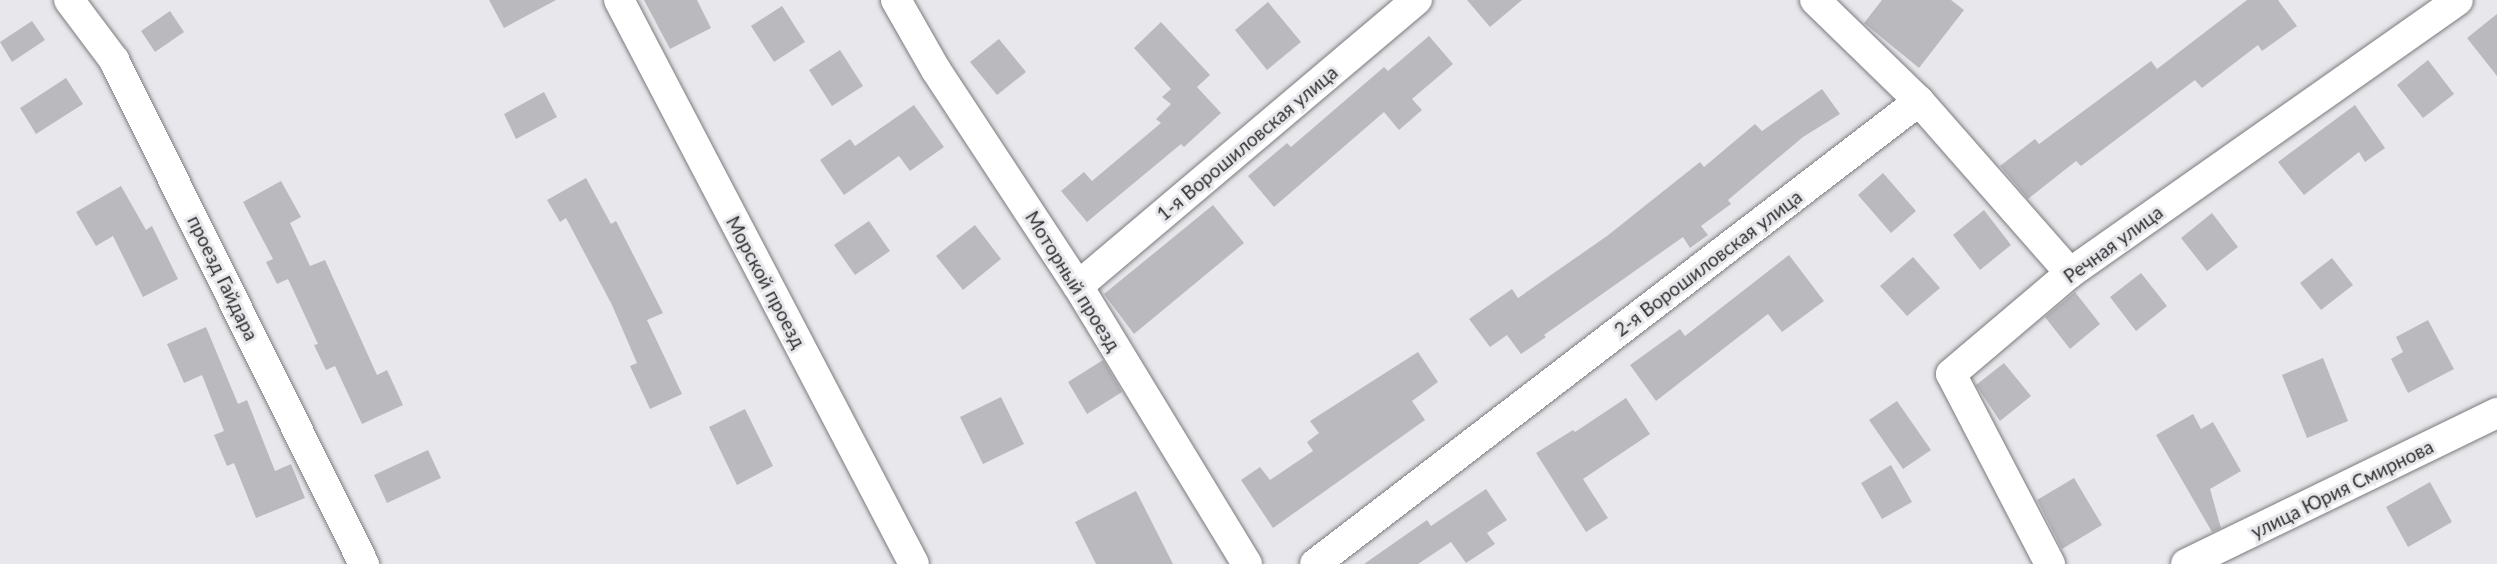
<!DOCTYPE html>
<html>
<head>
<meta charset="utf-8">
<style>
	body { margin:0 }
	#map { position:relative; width:2497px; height:564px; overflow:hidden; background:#e8e8ec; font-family:Lato,sans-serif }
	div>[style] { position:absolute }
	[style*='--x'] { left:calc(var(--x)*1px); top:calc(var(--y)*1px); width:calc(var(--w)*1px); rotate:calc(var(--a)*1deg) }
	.building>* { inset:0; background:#bababe }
	.roads { filter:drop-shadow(0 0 2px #7b7b7f) drop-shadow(0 0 2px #7b7b7f) }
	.street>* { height:30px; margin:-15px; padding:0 15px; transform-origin:15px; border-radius:15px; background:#fff }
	span { translate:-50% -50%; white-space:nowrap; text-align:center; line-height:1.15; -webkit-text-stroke:6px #e8e8ec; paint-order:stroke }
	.street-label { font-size:19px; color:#313132 }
</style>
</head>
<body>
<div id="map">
	<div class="building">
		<div style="clip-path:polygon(489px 0,556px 0,504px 28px)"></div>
		<div style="clip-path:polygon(644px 0,697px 0,711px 28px,670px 49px)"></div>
		<div style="clip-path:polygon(1467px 0,1522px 0,1490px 27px)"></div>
		<div style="clip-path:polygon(1882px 0,1951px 0,1964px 10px,1919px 68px,1864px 23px)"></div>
		<div style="clip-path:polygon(2247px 0,2278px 0,2297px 26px,2262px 51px,2258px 45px,2202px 88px,2195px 80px,2081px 166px,2076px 161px,2028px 199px,2000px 166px,2035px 139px,2039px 144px,2151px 61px,2157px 69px)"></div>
		<div style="clip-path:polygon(1268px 2px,1301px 42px,1267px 70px,1235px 30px)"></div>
		<div style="clip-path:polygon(782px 6px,805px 42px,774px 62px,751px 26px)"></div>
		<div style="clip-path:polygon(170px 11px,184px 32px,155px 52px,141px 31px)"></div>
		<div style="clip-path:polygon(2497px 14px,2497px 76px,2467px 38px)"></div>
		<div style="clip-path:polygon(32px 21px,45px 40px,12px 62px,0 42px)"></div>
		<div style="clip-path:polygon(1161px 22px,1210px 75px,1197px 87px,1221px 113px,1184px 147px,1181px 144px,1087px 222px,1061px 191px,1084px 172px,1092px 181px,1161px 123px,1156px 119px,1171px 104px,1162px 97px,1171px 89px,1134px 48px)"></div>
		<div style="clip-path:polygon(1429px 36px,1453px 64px,1412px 99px,1422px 110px,1399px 130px,1384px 112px,1274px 207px,1248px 176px,1287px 143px,1291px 147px,1384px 67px,1388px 71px)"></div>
		<div style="clip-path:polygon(999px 39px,1026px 72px,997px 95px,970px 62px)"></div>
		<div style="clip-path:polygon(840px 50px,863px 86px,832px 106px,809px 70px)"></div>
		<div style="clip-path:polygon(2428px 60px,2454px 94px,2423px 118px,2397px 85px)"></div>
		<div style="clip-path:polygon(66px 78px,83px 104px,36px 134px,20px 108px)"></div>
		<div style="clip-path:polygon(1822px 89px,1840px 114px,1803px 137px,1728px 200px,1731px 204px,1701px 226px,1708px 235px,1690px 248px,1683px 237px,1544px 335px,1546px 337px,1521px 354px,1507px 335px,1490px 347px,1469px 319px,1512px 289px,1518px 298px,1607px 236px,1700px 162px,1704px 167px,1755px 124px,1762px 131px)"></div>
		<div style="clip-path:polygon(544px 92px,557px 117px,516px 139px,504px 114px)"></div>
		<div style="clip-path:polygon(914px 105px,944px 147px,910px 171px,899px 156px,844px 195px,820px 160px,850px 139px,855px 146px)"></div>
		<div style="clip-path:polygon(2355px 105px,2385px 148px,2365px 162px,2359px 152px,2304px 195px,2278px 162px)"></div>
		<div style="clip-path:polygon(1883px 173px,1916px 211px,1891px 233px,1858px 195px)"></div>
		<div style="clip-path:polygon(586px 178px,611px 224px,616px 221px,663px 313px,647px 320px,682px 394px,650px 409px,630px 366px,637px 363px,612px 305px,566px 218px,560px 222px,547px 200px)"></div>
		<div style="clip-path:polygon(281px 181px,301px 217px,290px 223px,310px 266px,325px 260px,377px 375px,387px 370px,403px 405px,362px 424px,335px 366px,326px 370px,314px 345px,318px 344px,288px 279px,277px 284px,266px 262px,273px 259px,243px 202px)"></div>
		<div style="clip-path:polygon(121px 186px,146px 230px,152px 226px,178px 279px,143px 297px,113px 236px,96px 246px,76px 212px)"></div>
		<div style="clip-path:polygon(1213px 205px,1244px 243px,1134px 334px,1104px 294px)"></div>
		<div style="clip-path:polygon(1984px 210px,2011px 245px,1980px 270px,1953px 235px)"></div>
		<div style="clip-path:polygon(2212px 213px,2238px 247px,2207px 271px,2181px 238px)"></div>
		<div style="clip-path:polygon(869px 221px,890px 251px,855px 275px,834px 245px)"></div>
		<div style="clip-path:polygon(975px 225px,1001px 259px,963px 290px,936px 256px)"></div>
		<div style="clip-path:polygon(1789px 255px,1824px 301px,1782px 332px,1768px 314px,1656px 401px,1630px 365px,1680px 329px,1685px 336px)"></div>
		<div style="clip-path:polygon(1913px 257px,1940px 288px,1907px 316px,1880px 286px)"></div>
		<div style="clip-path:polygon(2332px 258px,2353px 285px,2321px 310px,2300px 283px)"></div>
		<div style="clip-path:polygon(2141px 273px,2167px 306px,2136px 331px,2110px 297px)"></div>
		<div style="clip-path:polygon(2075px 292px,2100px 324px,2070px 349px,2045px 317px)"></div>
		<div style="clip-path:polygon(2428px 320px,2454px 369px,2408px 393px,2391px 359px,2403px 352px,2396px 337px)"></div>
		<div style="clip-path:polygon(206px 327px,238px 404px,247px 400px,275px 471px,291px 464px,305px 498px,256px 518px,234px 463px,227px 466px,214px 435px,224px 431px,202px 375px,184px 383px,167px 344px)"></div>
		<div style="clip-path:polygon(1418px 352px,1438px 382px,1412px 401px,1425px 420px,1273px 528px,1241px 480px,1260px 467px,1270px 480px,1313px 451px,1307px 442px,1319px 433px,1310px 421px)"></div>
		<div style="clip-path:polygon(2323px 358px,2348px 421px,2307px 438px,2282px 375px)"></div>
		<div style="clip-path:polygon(1103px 360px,1122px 392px,1087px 414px,1068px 382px)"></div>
		<div style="clip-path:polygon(2004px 363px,2031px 396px,2000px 421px,1976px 385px)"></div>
		<div style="clip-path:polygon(1001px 397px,1024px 444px,983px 464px,960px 417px)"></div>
		<div style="clip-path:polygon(1626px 398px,1650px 434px,1583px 479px,1608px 518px,1586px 532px,1536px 453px,1573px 430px,1575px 432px)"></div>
		<div style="clip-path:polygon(1897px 401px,1931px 450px,1903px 469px,1869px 420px)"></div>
		<div style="clip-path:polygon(745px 409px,773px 466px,737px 485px,709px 427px)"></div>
		<div style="clip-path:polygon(2193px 414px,2201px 429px,2213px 422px,2241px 471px,2210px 489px,2221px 528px,2212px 532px,2156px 435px)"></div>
		<div style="clip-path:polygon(428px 450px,441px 478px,387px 503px,374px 475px)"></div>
		<div style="clip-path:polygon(1891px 465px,1912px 502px,1882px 519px,1861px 483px)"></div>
		<div style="clip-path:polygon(2074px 478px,2102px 525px,2062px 549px,2037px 500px)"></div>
		<div style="clip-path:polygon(2430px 482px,2452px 522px,2408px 547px,2386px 507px)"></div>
		<div style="clip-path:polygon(1486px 489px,1507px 520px,1487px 533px,1495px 544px,1466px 563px,1451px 542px,1418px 564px,1364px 564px,1427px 520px,1431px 526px)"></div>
		<div style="clip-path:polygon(1136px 491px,1173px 564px,1096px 564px,1075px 522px)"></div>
	</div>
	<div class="roads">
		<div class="street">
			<div style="--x:69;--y:0;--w:75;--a:53.1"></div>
			<div style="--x:114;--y:60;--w:563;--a:63.62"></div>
			<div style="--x:619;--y:0;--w:636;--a:62.39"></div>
			<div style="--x:896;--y:0;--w:81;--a:60.3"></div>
			<div style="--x:936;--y:70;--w:258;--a:56.7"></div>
			<div style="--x:1078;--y:286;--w:325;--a:58.7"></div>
			<div style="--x:1815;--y:0;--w:145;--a:44.2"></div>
			<div style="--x:1078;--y:286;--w:444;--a:-40.2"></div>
			<div style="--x:1315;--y:564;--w:761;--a:-37.47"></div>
			<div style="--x:1919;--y:101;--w:229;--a:48.7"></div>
			<div style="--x:2050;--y:564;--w:214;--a:-117.5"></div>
			<div style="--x:1951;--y:374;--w:156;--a:-40.3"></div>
			<div style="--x:2070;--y:273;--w:474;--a:-35.1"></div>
			<div style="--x:2186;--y:564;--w:346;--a:-25.9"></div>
		</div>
	</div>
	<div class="street-label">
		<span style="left:1247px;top:143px;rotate:-40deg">1-я Ворошиловская улица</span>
		<span style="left:2113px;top:244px;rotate:-36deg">Речная улица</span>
		<span style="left:1708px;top:263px;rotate:-37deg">2-я Ворошиловская улица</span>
		<span style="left:223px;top:278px;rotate:64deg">проезд Гайдара</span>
		<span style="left:1073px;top:281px;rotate:58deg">Моторный проезд</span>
		<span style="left:766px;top:282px;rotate:62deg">Морской проезд</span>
		<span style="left:2342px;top:489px;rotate:-26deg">улица Юрия Смирнова</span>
	</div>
</div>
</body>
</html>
